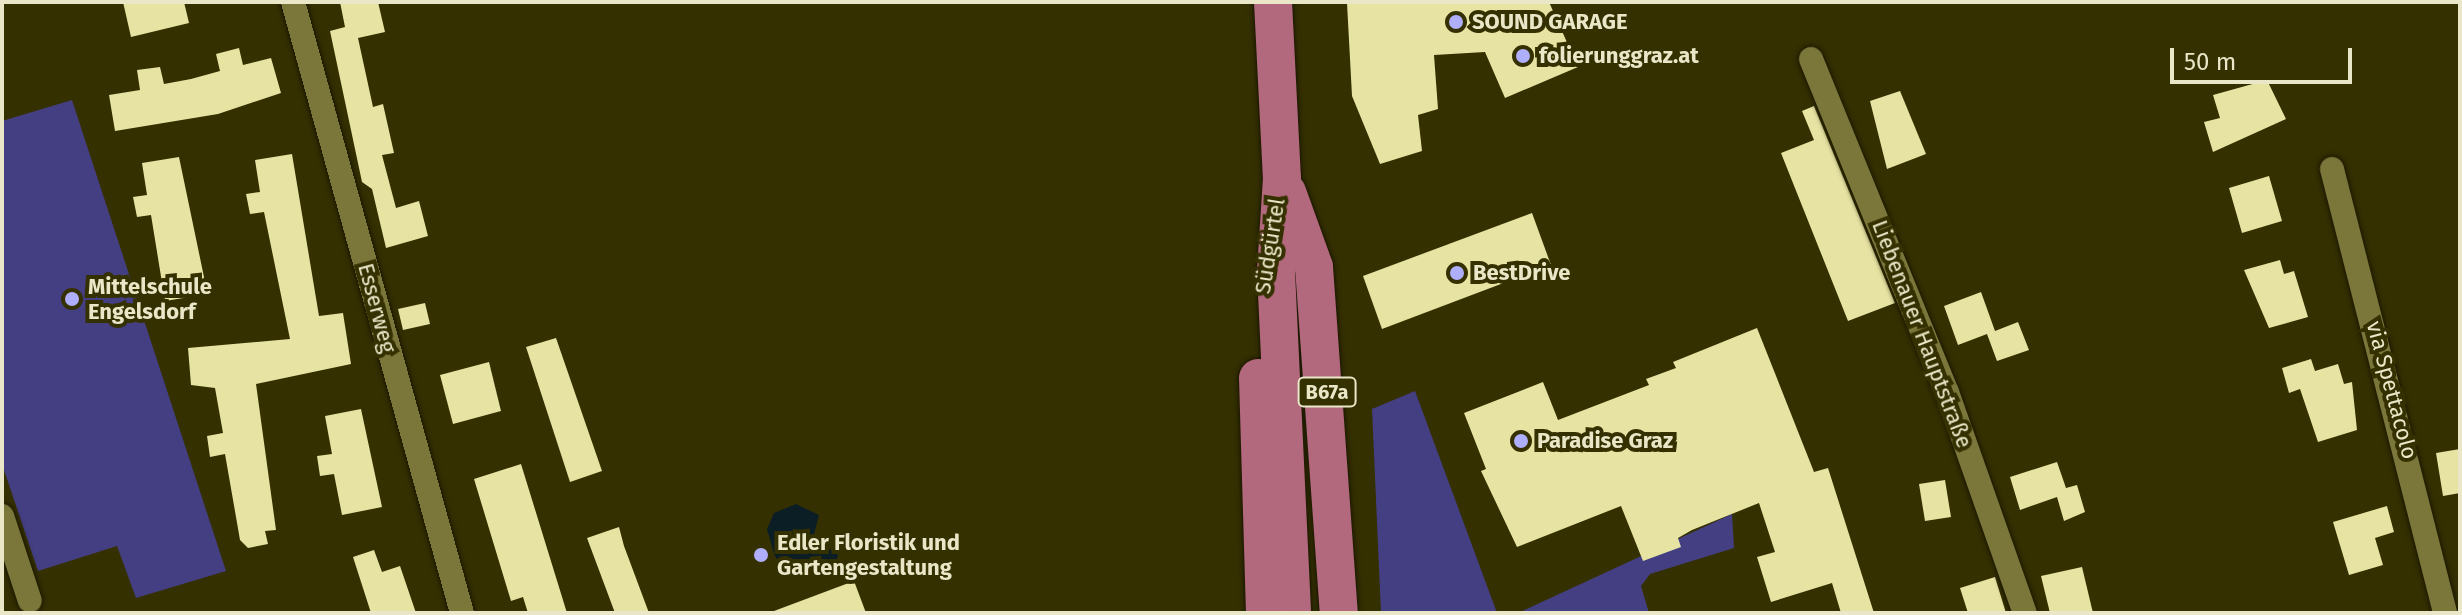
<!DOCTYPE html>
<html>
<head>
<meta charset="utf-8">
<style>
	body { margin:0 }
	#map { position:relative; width:2462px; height:615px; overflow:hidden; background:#353000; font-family:"Fira Sans",sans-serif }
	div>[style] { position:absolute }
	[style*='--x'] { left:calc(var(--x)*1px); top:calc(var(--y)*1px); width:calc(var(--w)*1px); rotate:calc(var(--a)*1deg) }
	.green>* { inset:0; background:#443e82 }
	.water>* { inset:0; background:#0c1e25 }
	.building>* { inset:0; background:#e7e3a3 }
	.roads { filter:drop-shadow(0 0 2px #1b1800) drop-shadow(0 0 2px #1b1800) }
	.street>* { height:24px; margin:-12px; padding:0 12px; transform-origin:12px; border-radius:12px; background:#7b763a }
	.primary>* { height:38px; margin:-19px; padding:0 19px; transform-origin:19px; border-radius:19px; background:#b2687d }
	.dots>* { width:22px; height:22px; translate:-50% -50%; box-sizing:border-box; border:4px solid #353000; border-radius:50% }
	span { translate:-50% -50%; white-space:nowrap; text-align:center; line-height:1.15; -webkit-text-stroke:8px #353000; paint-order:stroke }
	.shield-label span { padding:2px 6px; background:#353000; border:2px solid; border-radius:6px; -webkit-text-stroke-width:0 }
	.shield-label { font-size:20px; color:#e9e7c8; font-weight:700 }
	.poi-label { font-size:22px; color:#e9e7c8; font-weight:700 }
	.left { translate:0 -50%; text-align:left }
	.street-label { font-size:22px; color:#e9e7c8 }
	.frame { position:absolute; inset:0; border:4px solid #e9e7c8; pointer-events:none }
	.scale { position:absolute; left:2170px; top:48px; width:182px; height:36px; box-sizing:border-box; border:4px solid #e9e7c8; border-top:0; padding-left:10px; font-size:24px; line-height:28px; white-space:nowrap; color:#e9e7c8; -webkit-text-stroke:6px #353000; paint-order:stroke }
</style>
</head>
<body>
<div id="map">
	<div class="green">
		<div style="clip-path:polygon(72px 100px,226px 571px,136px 598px,117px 546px,38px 571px,2px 464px,2px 121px)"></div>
		<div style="clip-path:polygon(1415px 391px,1497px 613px,1381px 613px,1372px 409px)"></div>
		<div style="clip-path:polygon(1732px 514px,1734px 548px,1650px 574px,1641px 586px,1649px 613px,1518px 613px)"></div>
	</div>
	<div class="water">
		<div style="clip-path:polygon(796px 504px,819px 515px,813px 538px,838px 555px,833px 573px,786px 576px,774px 554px,767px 529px,774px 513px)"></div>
	</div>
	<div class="building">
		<div style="clip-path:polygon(123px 2px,184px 2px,189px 23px,131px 37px)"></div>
		<div style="clip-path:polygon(340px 2px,378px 2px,385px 32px,358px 38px,373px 107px,383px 104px,394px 153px,382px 155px,396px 208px,419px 201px,428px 236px,386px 248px,372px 189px,362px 182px,330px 31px,345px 27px)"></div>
		<div style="clip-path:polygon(1549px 2px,1578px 67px,1505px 98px,1485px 52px,1434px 55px,1438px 109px,1418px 115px,1422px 151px,1380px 164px,1352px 96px,1347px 3px)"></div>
		<div style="clip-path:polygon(239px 48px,243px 65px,271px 58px,281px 93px,218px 114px,115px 131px,109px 95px,140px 90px,137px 70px,160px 67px,164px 84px,191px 79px,220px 71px,216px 54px)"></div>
		<div style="clip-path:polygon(2267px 80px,2286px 119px,2213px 152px,2204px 122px,2220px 118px,2213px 95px)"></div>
		<div style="clip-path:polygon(1900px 91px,1926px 154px,1887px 169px,1870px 101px)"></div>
		<div style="clip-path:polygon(1814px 106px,1895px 303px,1848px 321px,1781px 153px,1814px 140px,1802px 111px)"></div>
		<div style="clip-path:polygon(292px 154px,319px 316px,343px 313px,351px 364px,256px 384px,276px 530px,265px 531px,268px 544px,248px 548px,240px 540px,225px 454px,210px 457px,207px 436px,223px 433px,215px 388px,191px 385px,188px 348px,290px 339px,264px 212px,250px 214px,246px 194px,260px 192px,255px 160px)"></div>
		<div style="clip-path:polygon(179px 157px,204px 277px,202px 295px,165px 301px,151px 215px,137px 217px,133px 197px,147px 195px,142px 163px)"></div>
		<div style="clip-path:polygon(2269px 176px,2282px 221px,2242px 233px,2229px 188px)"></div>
		<div style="clip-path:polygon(1532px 213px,1551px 265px,1382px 329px,1363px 276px)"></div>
		<div style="clip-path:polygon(2280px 260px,2284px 274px,2294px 271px,2308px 317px,2269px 328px,2244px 270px)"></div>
		<div style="clip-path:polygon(1981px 292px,1995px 331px,2018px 322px,2029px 350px,1997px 361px,1987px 334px,1958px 345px,1944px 306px)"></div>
		<div style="clip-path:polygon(425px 303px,430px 324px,403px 330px,398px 309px)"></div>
		<div style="clip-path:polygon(1757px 328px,1814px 472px,1828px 468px,1874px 613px,1841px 613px,1832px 583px,1771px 602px,1757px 557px,1775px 552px,1759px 503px,1692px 530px,1678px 538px,1681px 547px,1643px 561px,1621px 506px,1517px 547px,1481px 471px,1486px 469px,1464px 413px,1543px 382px,1558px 420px,1649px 385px,1646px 379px,1676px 368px,1673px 362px)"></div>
		<div style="clip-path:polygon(556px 338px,602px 471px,570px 482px,526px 347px)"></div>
		<div style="clip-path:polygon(2311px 359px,2315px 371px,2338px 364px,2344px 384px,2352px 382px,2357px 430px,2318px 442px,2300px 389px,2289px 393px,2282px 368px)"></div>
		<div style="clip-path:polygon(489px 362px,501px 411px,453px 424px,440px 375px)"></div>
		<div style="clip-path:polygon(361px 409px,382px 507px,342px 515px,334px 474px,320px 476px,317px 456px,332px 454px,325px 416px)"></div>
		<div style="clip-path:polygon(2460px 449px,2460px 493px,2443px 496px,2436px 453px)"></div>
		<div style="clip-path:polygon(2057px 462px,2066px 488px,2077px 485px,2085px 512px,2064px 521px,2057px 497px,2020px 510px,2010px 477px)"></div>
		<div style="clip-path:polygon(521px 464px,567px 613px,528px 613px,523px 597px,511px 601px,474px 479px)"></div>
		<div style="clip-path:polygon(1945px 480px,1951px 517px,1925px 521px,1919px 484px)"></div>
		<div style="clip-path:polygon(2387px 506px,2394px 532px,2375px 538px,2383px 565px,2349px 575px,2333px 522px)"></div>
		<div style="clip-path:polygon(619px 527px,624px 546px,649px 613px,615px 613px,587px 538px)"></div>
		<div style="clip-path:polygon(374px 550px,382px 572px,400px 566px,416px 613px,371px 613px,353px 557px)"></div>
		<div style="clip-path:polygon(2082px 567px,2093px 613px,2050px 613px,2041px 576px)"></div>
		<div style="clip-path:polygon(1995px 577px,2006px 613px,1968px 613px,1960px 588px)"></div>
		<div style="clip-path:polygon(854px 581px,866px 613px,774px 613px,774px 611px)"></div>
	</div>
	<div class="roads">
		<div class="street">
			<div style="--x:293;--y:2;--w:634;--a:74.54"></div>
			<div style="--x:1811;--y:59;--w:360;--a:67.8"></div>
			<div style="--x:1947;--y:392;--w:234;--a:70.6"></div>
			<div style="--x:2332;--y:169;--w:458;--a:75.7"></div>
			<div style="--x:2;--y:516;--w:89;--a:71.8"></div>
		</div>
		<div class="primary">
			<div style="--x:1273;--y:2;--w:176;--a:87.1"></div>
			<div style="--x:1282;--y:178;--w:94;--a:93.7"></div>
			<div style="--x:1276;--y:272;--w:341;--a:87.3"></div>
			<div style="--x:1287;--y:192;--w:80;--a:70.2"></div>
			<div style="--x:1314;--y:267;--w:347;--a:85.9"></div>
			<div style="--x:1258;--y:378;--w:235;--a:88.3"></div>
		</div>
	</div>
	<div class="dots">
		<div style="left:1456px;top:22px;background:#afaefa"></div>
		<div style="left:1523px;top:56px;background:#afaefa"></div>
		<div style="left:1457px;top:273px;background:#afaefa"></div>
		<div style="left:72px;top:299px;background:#afaefa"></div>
		<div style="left:1521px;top:441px;background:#afaefa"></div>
		<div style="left:761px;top:555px;background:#afaefa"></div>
	</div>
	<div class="shield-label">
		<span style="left:1327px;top:392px">B67a</span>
	</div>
	<div class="poi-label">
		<span class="left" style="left:1472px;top:22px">SOUND GARAGE</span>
		<span class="left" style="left:1539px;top:56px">folierunggraz.at</span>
		<span class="left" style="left:1473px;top:273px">BestDrive</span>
		<span class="left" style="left:88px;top:299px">Mittelschule<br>Engelsdorf</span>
		<span class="left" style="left:1537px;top:441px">Paradise Graz</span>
		<span class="left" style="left:777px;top:555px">Edler Floristik und<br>Gartengestaltung</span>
	</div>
	<div class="street-label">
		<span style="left:1270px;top:246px;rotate:-81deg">Südgürtel</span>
		<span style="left:377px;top:308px;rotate:75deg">Esserweg</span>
		<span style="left:1922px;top:334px;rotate:69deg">Liebenauer Hauptstraße</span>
		<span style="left:2392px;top:390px;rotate:75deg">via Spettacolo</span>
	</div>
	<div class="frame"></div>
	<div class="scale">50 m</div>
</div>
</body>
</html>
